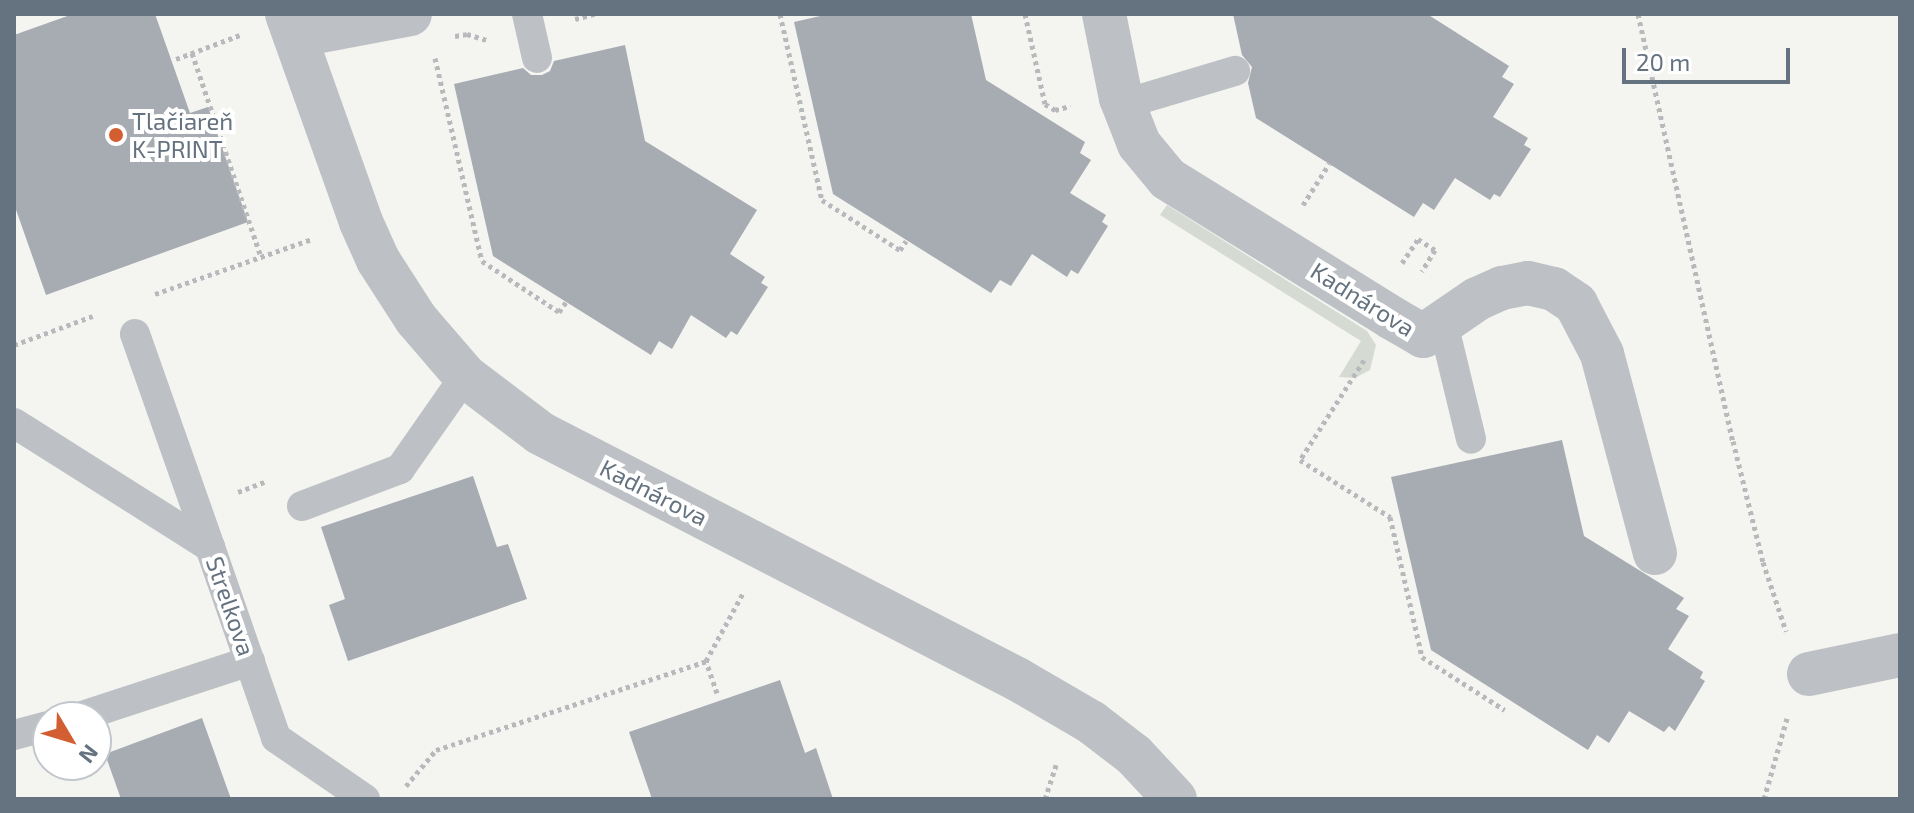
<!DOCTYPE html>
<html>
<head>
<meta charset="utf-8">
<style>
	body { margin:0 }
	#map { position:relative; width:1914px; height:813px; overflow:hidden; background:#f4f4f0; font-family:"Exo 2",sans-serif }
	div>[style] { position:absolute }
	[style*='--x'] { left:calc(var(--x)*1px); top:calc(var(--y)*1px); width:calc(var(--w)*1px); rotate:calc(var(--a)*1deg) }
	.green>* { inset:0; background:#d5dad2 }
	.building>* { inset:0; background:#a6acb2 }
	.path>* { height:5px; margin-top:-2.5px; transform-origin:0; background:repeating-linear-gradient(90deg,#b7b9bc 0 4px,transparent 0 8px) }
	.service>* { height:30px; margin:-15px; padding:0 15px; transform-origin:15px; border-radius:15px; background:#bdc0c4 }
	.minor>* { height:44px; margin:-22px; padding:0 22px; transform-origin:22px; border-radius:22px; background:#bdc0c4 }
	.dots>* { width:22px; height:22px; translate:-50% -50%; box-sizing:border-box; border:4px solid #fff; border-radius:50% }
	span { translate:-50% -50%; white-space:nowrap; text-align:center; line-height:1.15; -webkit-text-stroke:8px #fff; paint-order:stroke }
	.poi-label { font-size:24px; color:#65727f }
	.left { translate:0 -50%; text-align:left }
	.street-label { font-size:24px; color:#65727f }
	.frame { position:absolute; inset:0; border:16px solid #65727f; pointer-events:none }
	.north { position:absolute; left:32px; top:701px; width:80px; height:80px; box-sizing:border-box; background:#fff; border:2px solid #c1c7cc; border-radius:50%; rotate:128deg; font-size:22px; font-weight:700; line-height:32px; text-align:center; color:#65727f }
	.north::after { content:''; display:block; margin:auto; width:28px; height:36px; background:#d35e31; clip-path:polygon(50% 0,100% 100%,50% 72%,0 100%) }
	.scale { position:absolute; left:1622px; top:48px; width:168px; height:36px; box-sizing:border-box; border:4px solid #65727f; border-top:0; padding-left:10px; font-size:24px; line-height:28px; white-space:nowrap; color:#65727f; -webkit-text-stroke:6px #fff; paint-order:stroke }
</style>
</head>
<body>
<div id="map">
	<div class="green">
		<div style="clip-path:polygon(1167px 205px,1367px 331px,1376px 345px,1370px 370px,1355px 378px,1339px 377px,1361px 341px,1160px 215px)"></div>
	</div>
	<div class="building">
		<div style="clip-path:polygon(73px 14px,155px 14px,190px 113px,208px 107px,248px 222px,46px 295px,14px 204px,14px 35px)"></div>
		<div style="clip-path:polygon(829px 14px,971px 14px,986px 80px,1085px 142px,1080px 153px,1091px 160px,1070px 193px,1106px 215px,1102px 222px,1108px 226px,1078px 274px,1071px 270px,1067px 277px,1032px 254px,1011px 286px,1000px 280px,991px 293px,833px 194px,794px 22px)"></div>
		<div style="clip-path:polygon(1233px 14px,1427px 14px,1509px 66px,1502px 77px,1514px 84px,1493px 117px,1528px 138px,1524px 145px,1531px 149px,1500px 197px,1494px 194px,1490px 200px,1455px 178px,1434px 210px,1423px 203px,1414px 217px,1256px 118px,1248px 83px,1252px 67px,1242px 55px)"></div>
		<div style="clip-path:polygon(625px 45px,645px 141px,757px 210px,730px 254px,765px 277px,761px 283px,768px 287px,737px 335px,731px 331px,726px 338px,691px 315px,672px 349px,659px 341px,651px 355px,493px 256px,454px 84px,523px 68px,531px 75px,542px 75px,550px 71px,554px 61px)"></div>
		<div style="clip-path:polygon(1562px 440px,1584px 536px,1684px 598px,1676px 609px,1689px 616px,1668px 649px,1703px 672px,1700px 678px,1705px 681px,1675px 731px,1669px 726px,1664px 732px,1629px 711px,1609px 743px,1597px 735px,1588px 750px,1431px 650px,1391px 477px)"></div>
		<div style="clip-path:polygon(473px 476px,497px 547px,508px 544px,527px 599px,348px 661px,329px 605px,345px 599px,321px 527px)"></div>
		<div style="clip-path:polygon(780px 680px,805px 753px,816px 748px,833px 799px,652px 799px,629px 732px)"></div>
		<div style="clip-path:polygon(202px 718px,231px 799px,121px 799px,105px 754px)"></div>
	</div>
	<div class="path">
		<div style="--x:780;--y:14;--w:191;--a:77.3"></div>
		<div style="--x:822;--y:200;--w:93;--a:32.7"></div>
		<div style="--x:900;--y:250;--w:11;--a:-56"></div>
		<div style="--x:1025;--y:14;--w:92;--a:77.5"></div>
		<div style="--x:1045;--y:104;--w:12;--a:31"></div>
		<div style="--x:1055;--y:110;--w:16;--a:-15"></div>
		<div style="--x:1638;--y:14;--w:437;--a:77.5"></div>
		<div style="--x:1733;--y:441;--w:125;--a:76.1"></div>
		<div style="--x:1763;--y:562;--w:73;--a:71.6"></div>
		<div style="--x:575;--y:19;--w:20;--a:-15"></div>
		<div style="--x:455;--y:36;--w:12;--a:-9"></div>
		<div style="--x:467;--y:34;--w:21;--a:17"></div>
		<div style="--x:192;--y:53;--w:215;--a:71.3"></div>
		<div style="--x:435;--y:58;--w:208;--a:77"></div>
		<div style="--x:482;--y:261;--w:92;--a:33.5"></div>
		<div style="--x:559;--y:312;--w:12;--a:-55"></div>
		<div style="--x:176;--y:59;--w:68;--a:-20.6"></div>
		<div style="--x:1303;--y:205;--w:49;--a:-57.6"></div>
		<div style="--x:1402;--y:263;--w:29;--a:-56"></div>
		<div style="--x:1418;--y:239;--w:20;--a:33"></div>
		<div style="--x:1435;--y:250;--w:25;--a:122"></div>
		<div style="--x:155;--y:294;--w:166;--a:-19.3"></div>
		<div style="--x:14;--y:345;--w:84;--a:-20.2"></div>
		<div style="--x:1364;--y:360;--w:119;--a:122.6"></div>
		<div style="--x:1300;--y:460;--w:107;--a:32.3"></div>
		<div style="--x:1390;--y:517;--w:144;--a:77.1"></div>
		<div style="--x:1422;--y:657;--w:98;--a:32.6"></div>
		<div style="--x:238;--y:492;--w:30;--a:-21"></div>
		<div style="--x:717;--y:693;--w:34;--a:-109"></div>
		<div style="--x:706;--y:661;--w:77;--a:-61.4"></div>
		<div style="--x:406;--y:786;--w:47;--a:-50.2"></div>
		<div style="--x:436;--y:750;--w:284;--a:-18.2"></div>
		<div style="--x:1045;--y:799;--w:39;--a:-72"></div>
		<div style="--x:1764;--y:799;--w:84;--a:-74.1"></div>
	</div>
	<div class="service">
		<div style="--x:527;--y:14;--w:45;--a:77.2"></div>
		<div style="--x:1124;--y:104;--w:116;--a:-16.6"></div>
		<div style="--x:1443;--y:323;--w:119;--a:76.4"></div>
		<div style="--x:135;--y:334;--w:226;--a:70.6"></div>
		<div style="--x:14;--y:423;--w:232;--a:32.3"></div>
		<div style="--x:210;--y:547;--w:202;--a:70.9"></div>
		<div style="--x:276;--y:738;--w:108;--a:34.4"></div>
		<div style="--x:302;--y:506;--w:105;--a:-20.7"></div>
		<div style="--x:400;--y:469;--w:113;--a:-55"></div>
		<div style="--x:79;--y:717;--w:180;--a:-18.1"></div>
		<div style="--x:14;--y:735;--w:35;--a:-15"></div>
	</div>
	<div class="minor">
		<div style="--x:287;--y:14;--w:221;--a:70.4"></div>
		<div style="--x:361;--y:222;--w:42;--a:65.9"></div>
		<div style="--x:378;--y:260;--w:70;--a:57.2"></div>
		<div style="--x:416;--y:319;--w:75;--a:49.3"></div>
		<div style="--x:465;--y:376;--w:94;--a:37.2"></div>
		<div style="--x:540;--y:433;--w:537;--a:27.28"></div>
		<div style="--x:1017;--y:679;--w:86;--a:30.2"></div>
		<div style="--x:1091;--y:722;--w:54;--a:37.5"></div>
		<div style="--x:1134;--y:755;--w:60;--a:47"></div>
		<div style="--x:1104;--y:14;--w:86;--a:78.6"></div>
		<div style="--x:1121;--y:98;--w:49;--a:68.6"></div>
		<div style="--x:1139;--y:144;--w:45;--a:50.4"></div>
		<div style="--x:1168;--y:179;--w:264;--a:31.8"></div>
		<div style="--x:1392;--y:318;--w:36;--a:30"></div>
		<div style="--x:1423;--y:336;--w:65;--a:-34.4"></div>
		<div style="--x:1477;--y:299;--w:27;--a:-24"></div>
		<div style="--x:1502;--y:288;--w:26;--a:-11"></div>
		<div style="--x:1528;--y:283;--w:27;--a:13"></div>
		<div style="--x:1554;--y:289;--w:27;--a:34"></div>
		<div style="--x:1576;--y:304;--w:56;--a:62.5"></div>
		<div style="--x:1602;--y:354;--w:206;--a:75.1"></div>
		<div style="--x:295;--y:36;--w:117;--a:-10.8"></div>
		<div style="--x:1809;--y:674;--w:93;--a:-11.8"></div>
	</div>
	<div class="dots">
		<div style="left:116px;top:135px;background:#d35e31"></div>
	</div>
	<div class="poi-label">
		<span class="left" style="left:132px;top:135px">Tlačiareň<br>K-PRINT</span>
	</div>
	<div class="street-label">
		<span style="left:1363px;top:299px;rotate:32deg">Kadnárova</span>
		<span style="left:654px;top:492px;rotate:27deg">Kadnárova</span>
		<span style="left:231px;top:606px;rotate:71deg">Strelkova</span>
	</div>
	<div class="frame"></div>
	<div class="north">N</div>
	<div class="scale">20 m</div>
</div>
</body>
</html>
